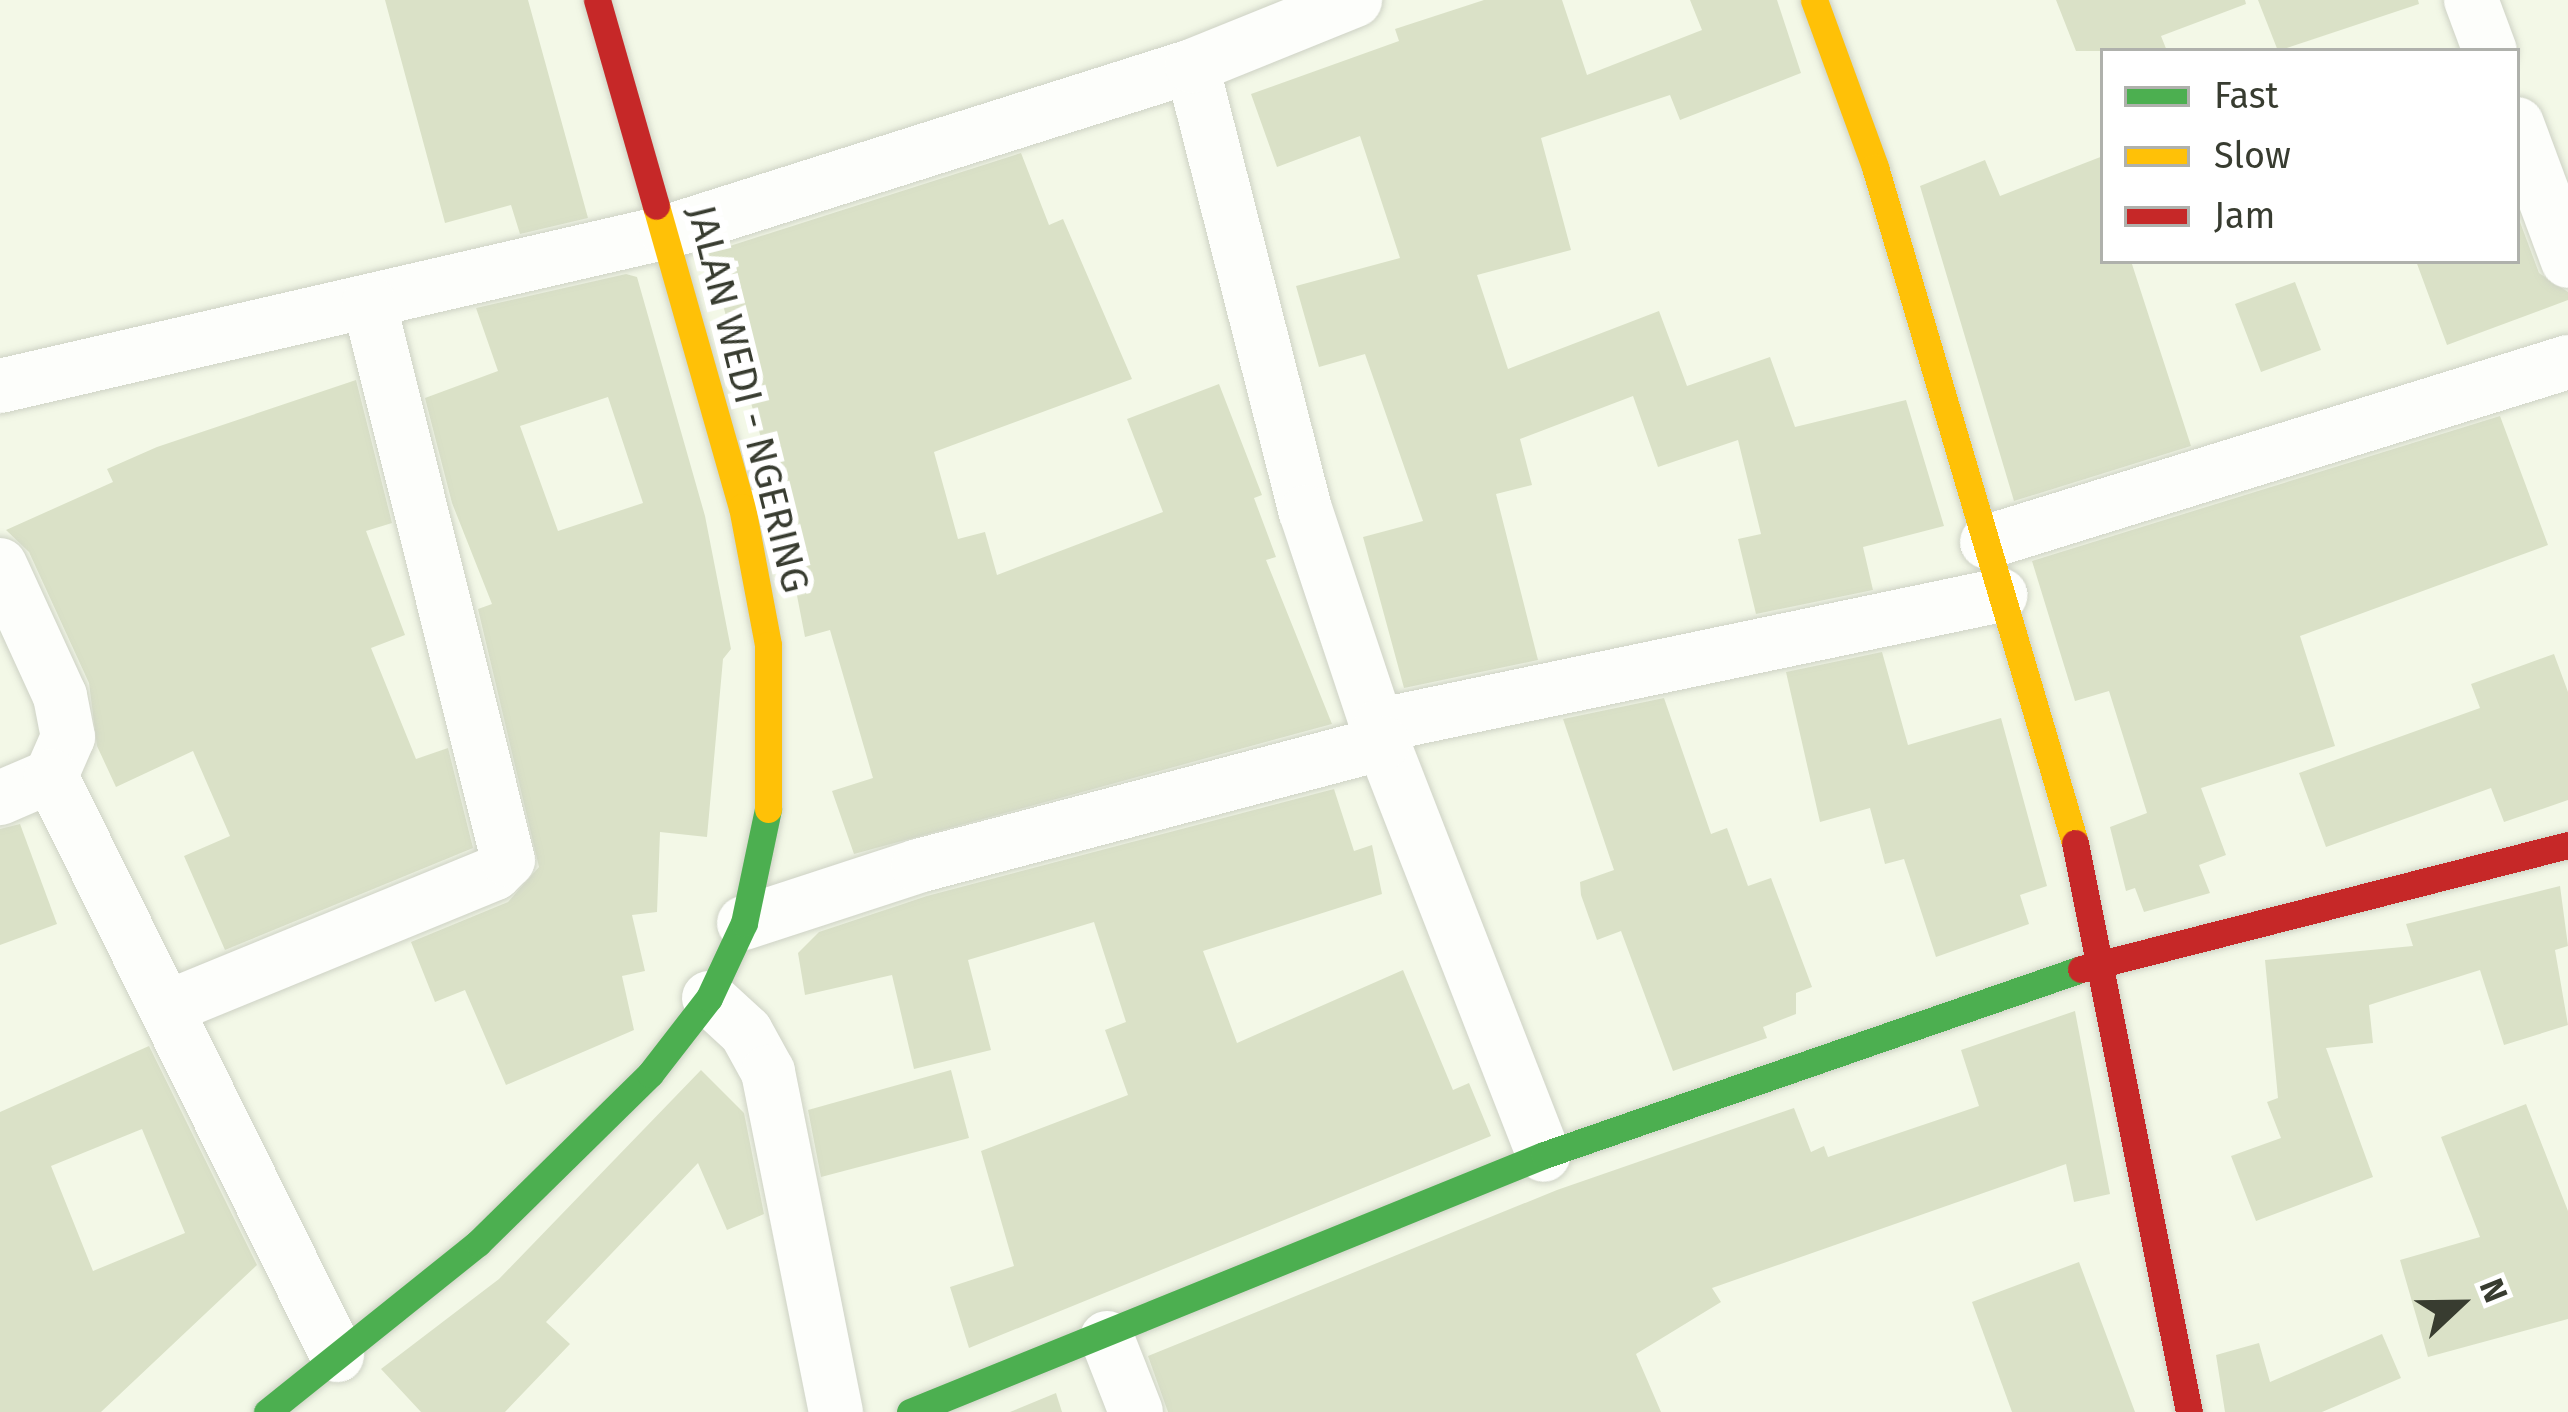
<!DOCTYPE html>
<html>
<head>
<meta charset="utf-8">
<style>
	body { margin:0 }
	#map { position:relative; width:2568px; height:1412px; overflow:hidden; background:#f3f8e7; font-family:"Fira Sans",sans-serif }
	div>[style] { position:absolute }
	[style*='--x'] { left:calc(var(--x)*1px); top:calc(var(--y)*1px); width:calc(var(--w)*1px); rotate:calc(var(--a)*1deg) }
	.building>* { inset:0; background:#dae1c7 }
	.roads { filter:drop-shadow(0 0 3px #ced2c5) drop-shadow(0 0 3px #ced2c5) }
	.street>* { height:54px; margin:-27px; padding:0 27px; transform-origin:27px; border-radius:27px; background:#fdfefb }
	.fast>* { height:27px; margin:-13.5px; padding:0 13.5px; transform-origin:13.5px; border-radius:13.5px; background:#4caf50 }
	.slow>* { height:27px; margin:-13.5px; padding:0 13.5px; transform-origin:13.5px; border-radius:13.5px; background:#ffc107 }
	.jam>* { height:27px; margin:-13.5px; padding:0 13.5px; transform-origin:13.5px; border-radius:13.5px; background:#c62828 }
	span { translate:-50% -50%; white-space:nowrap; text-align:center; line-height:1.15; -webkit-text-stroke:12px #fff; paint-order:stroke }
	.street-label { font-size:39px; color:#383c30 }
	.legend { position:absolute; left:2100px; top:48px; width:420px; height:216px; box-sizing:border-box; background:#fff; border:3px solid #afb1ac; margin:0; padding:15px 21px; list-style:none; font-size:36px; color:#383c30 }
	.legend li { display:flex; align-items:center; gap:24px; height:60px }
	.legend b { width:60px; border:3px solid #afb1ac }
	.north { position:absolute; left:2400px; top:1244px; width:120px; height:120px; -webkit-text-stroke:9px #fff; paint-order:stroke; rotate:68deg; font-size:33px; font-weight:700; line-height:48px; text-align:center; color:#383c30 }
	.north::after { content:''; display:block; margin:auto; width:42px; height:54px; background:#383c30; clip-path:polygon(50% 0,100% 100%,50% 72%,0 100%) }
</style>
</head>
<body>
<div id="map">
	<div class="building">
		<div style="clip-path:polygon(385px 0,528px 0,588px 218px,520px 234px,511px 205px,445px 223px)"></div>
		<div style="clip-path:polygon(1484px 0,1562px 0,1587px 75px,1702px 30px,1690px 0,1777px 0,1801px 73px,1680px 120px,1670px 95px,1541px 138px,1571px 250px,1477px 275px,1508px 369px,1659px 311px,1687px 386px,1770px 357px,1795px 427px,1906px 400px,1944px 526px,1863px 547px,1873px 590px,1756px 614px,1738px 539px,1761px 534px,1738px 440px,1658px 467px,1633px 396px,1520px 439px,1532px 485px,1496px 494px,1538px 660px,1404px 688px,1363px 537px,1423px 521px,1365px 354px,1319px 367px,1296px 286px,1400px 258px,1360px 136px,1277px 167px,1251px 94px,1399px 41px,1395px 29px)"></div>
		<div style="clip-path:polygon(2056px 0,2245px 0,2246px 4px,2161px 36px,2167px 51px,2076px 51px)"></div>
		<div style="clip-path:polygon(2258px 0,2418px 0,2419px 4px,2278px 51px)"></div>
		<div style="clip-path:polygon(1021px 153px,1049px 225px,1063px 219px,1132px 379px,934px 452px,958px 539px,985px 532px,997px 575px,1163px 512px,1127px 419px,1219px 384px,1262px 495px,1254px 498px,1276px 557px,1266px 560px,1332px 724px,854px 854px,832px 791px,873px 778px,830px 630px,805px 637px,778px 497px,708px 253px)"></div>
		<div style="clip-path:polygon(2103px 156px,2103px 261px,2131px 261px,2191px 446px,2014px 501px,1920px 186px,1985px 160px,2000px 196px)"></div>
		<div style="clip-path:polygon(2517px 214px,2539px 273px,2568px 292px,2568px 300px,2447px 345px,2416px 261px,2517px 261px)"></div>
		<div style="clip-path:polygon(evenodd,626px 274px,637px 277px,705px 516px,731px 649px,723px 659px,707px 837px,660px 832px,657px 912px,632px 915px,645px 971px,622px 976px,634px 1030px,506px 1085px,465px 990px,435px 1002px,411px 942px,508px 902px,539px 867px,478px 609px,492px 604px,452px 503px,425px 398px,498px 371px,476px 308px,626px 274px,608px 397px,643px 503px,558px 531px,520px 426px,608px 397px)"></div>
		<div style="clip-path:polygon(2295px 282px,2321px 350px,2261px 372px,2235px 304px)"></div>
		<div style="clip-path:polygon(356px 380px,392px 523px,366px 531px,405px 635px,371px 648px,416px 759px,448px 748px,473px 848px,225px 950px,184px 856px,230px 836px,193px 751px,116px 787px,97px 746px,89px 683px,29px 552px,6px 530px,113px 482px,107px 469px,157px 447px)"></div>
		<div style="clip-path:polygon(2500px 416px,2548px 545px,2300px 636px,2335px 746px,2201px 788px,2226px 855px,2199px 865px,2210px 893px,2144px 912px,2135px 888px,2126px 891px,2110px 827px,2147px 813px,2109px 691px,2075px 701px,2032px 561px)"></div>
		<div style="clip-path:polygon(1882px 652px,1908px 745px,2001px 718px,2047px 886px,2020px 895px,2029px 924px,1936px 957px,1904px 859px,1885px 864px,1870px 808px,1820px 822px,1786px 672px)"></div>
		<div style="clip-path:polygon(2554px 654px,2568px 692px,2568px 800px,2504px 822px,2491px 788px,2326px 847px,2299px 773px,2480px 708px,2471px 684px)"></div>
		<div style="clip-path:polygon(1664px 698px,1711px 834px,1727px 828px,1748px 886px,1771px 878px,1812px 987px,1796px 993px,1796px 1014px,1763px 1027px,1767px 1038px,1673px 1071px,1621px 931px,1597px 940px,1581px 895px,1580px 882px,1614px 870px,1563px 719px)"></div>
		<div style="clip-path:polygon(1334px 789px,1354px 851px,1372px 845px,1382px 894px,1203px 951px,1237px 1043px,1403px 970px,1453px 1090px,1469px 1083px,1491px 1136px,969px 1348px,950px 1287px,1014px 1266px,981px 1151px,1128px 1095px,1105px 1030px,1126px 1022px,1094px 922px,968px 960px,991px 1050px,914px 1069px,892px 975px,805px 995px,798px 953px,819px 932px,927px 896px)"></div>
		<div style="clip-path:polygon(20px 824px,57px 924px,0 945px,0 829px)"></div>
		<div style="clip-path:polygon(2560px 886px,2568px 946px,2555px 950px,2568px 1025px,2504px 1045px,2480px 970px,2369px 1005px,2373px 1043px,2326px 1048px,2373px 1177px,2256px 1221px,2231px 1156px,2281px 1138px,2267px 1102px,2278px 1098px,2265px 960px,2413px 946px,2406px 924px)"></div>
		<div style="clip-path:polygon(2075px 1011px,2110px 1194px,2074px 1202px,2066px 1164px,1712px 1288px,1721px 1302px,1636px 1354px,1661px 1412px,1168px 1412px,1148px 1356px,1557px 1190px,1794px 1108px,1811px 1152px,1824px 1146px,1828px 1157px,1979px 1106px,1961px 1050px)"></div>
		<div style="clip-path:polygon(evenodd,149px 1046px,257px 1265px,101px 1412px,0 1412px,0 1112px,149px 1046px,142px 1129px,185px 1233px,93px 1271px,51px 1166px,142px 1129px)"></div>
		<div style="clip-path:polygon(701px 1070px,744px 1113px,764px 1214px,727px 1230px,698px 1163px,546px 1322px,570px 1344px,505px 1412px,421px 1412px,381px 1369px,499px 1279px)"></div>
		<div style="clip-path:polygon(951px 1070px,969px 1138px,821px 1177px,808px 1110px)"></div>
		<div style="clip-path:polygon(2526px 1104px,2568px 1211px,2568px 1319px,2428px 1357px,2400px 1260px,2480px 1237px,2441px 1137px)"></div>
		<div style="clip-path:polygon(2079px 1262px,2135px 1412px,2012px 1412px,1972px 1302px)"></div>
		<div style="clip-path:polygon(2382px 1334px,2401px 1378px,2322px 1412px,2225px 1412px,2216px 1355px,2259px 1343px,2270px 1382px)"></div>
		<div style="clip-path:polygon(1056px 1393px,1062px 1412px,1010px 1412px)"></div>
	</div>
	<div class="roads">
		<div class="street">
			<div style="--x:2471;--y:0;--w:54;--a:69.6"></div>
			<div style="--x:1192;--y:66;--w:460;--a:75.7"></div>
			<div style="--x:1306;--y:512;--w:243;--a:71.6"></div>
			<div style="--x:1383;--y:743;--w:442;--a:68.7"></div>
			<div style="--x:2517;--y:124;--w:146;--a:69.6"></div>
			<div style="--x:0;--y:386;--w:685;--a:-13"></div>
			<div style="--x:667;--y:232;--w:551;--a:-17.55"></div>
			<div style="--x:1192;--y:66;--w:176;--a:-22"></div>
			<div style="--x:1987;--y:542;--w:608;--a:-17.21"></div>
			<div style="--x:0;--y:565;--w:144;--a:65.4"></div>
			<div style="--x:60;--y:696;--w:42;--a:79"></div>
			<div style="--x:68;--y:737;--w:43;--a:113.6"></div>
			<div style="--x:51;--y:776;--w:56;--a:156.7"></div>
			<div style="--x:1381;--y:725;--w:633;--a:-11.84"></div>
			<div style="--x:51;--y:776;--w:646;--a:63.71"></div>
			<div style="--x:744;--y:923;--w:183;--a:-18.1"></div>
			<div style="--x:918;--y:866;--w:481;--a:-14.8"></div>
			<div style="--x:709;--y:998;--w:50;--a:42.6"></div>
			<div style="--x:746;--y:1032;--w:46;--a:61.2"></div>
			<div style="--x:768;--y:1072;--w:347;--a:78.7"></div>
			<div style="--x:171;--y:1006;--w:350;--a:-22.3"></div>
			<div style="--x:495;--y:873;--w:18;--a:-45"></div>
			<div style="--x:508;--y:860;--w:575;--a:-103.99"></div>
			<div style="--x:1107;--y:1338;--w:79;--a:68.6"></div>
		</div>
		<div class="fast">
			<div style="--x:267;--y:1412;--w:270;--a:-38.7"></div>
			<div style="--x:478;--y:1243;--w:241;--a:-44.5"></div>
			<div style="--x:650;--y:1074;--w:96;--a:-52.2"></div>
			<div style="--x:709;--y:998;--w:83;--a:-65"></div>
			<div style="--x:744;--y:923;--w:116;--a:-78.1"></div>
			<div style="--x:910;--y:1412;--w:684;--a:-22.07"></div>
			<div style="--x:1544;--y:1155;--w:568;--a:-19.1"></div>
		</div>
		<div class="slow">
			<div style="--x:1814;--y:0;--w:178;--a:69.9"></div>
			<div style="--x:1875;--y:167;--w:705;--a:73.52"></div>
			<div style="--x:656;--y:206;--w:313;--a:74.1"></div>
			<div style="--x:742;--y:507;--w:140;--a:79.3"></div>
			<div style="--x:768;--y:645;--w:164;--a:90"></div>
		</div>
		<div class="jam">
			<div style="--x:597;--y:0;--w:214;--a:74"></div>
			<div style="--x:2075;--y:843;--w:580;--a:78.67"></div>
			<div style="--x:2081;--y:969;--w:503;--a:-14.29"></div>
		</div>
	</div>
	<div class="street-label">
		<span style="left:748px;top:399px;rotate:76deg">JALAN WEDI - NGERING</span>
	</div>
	<ul class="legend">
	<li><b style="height:15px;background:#4caf50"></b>Fast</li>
	<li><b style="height:15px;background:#ffc107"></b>Slow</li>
	<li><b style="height:15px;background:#c62828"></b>Jam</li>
	</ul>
	<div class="north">N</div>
</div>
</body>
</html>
